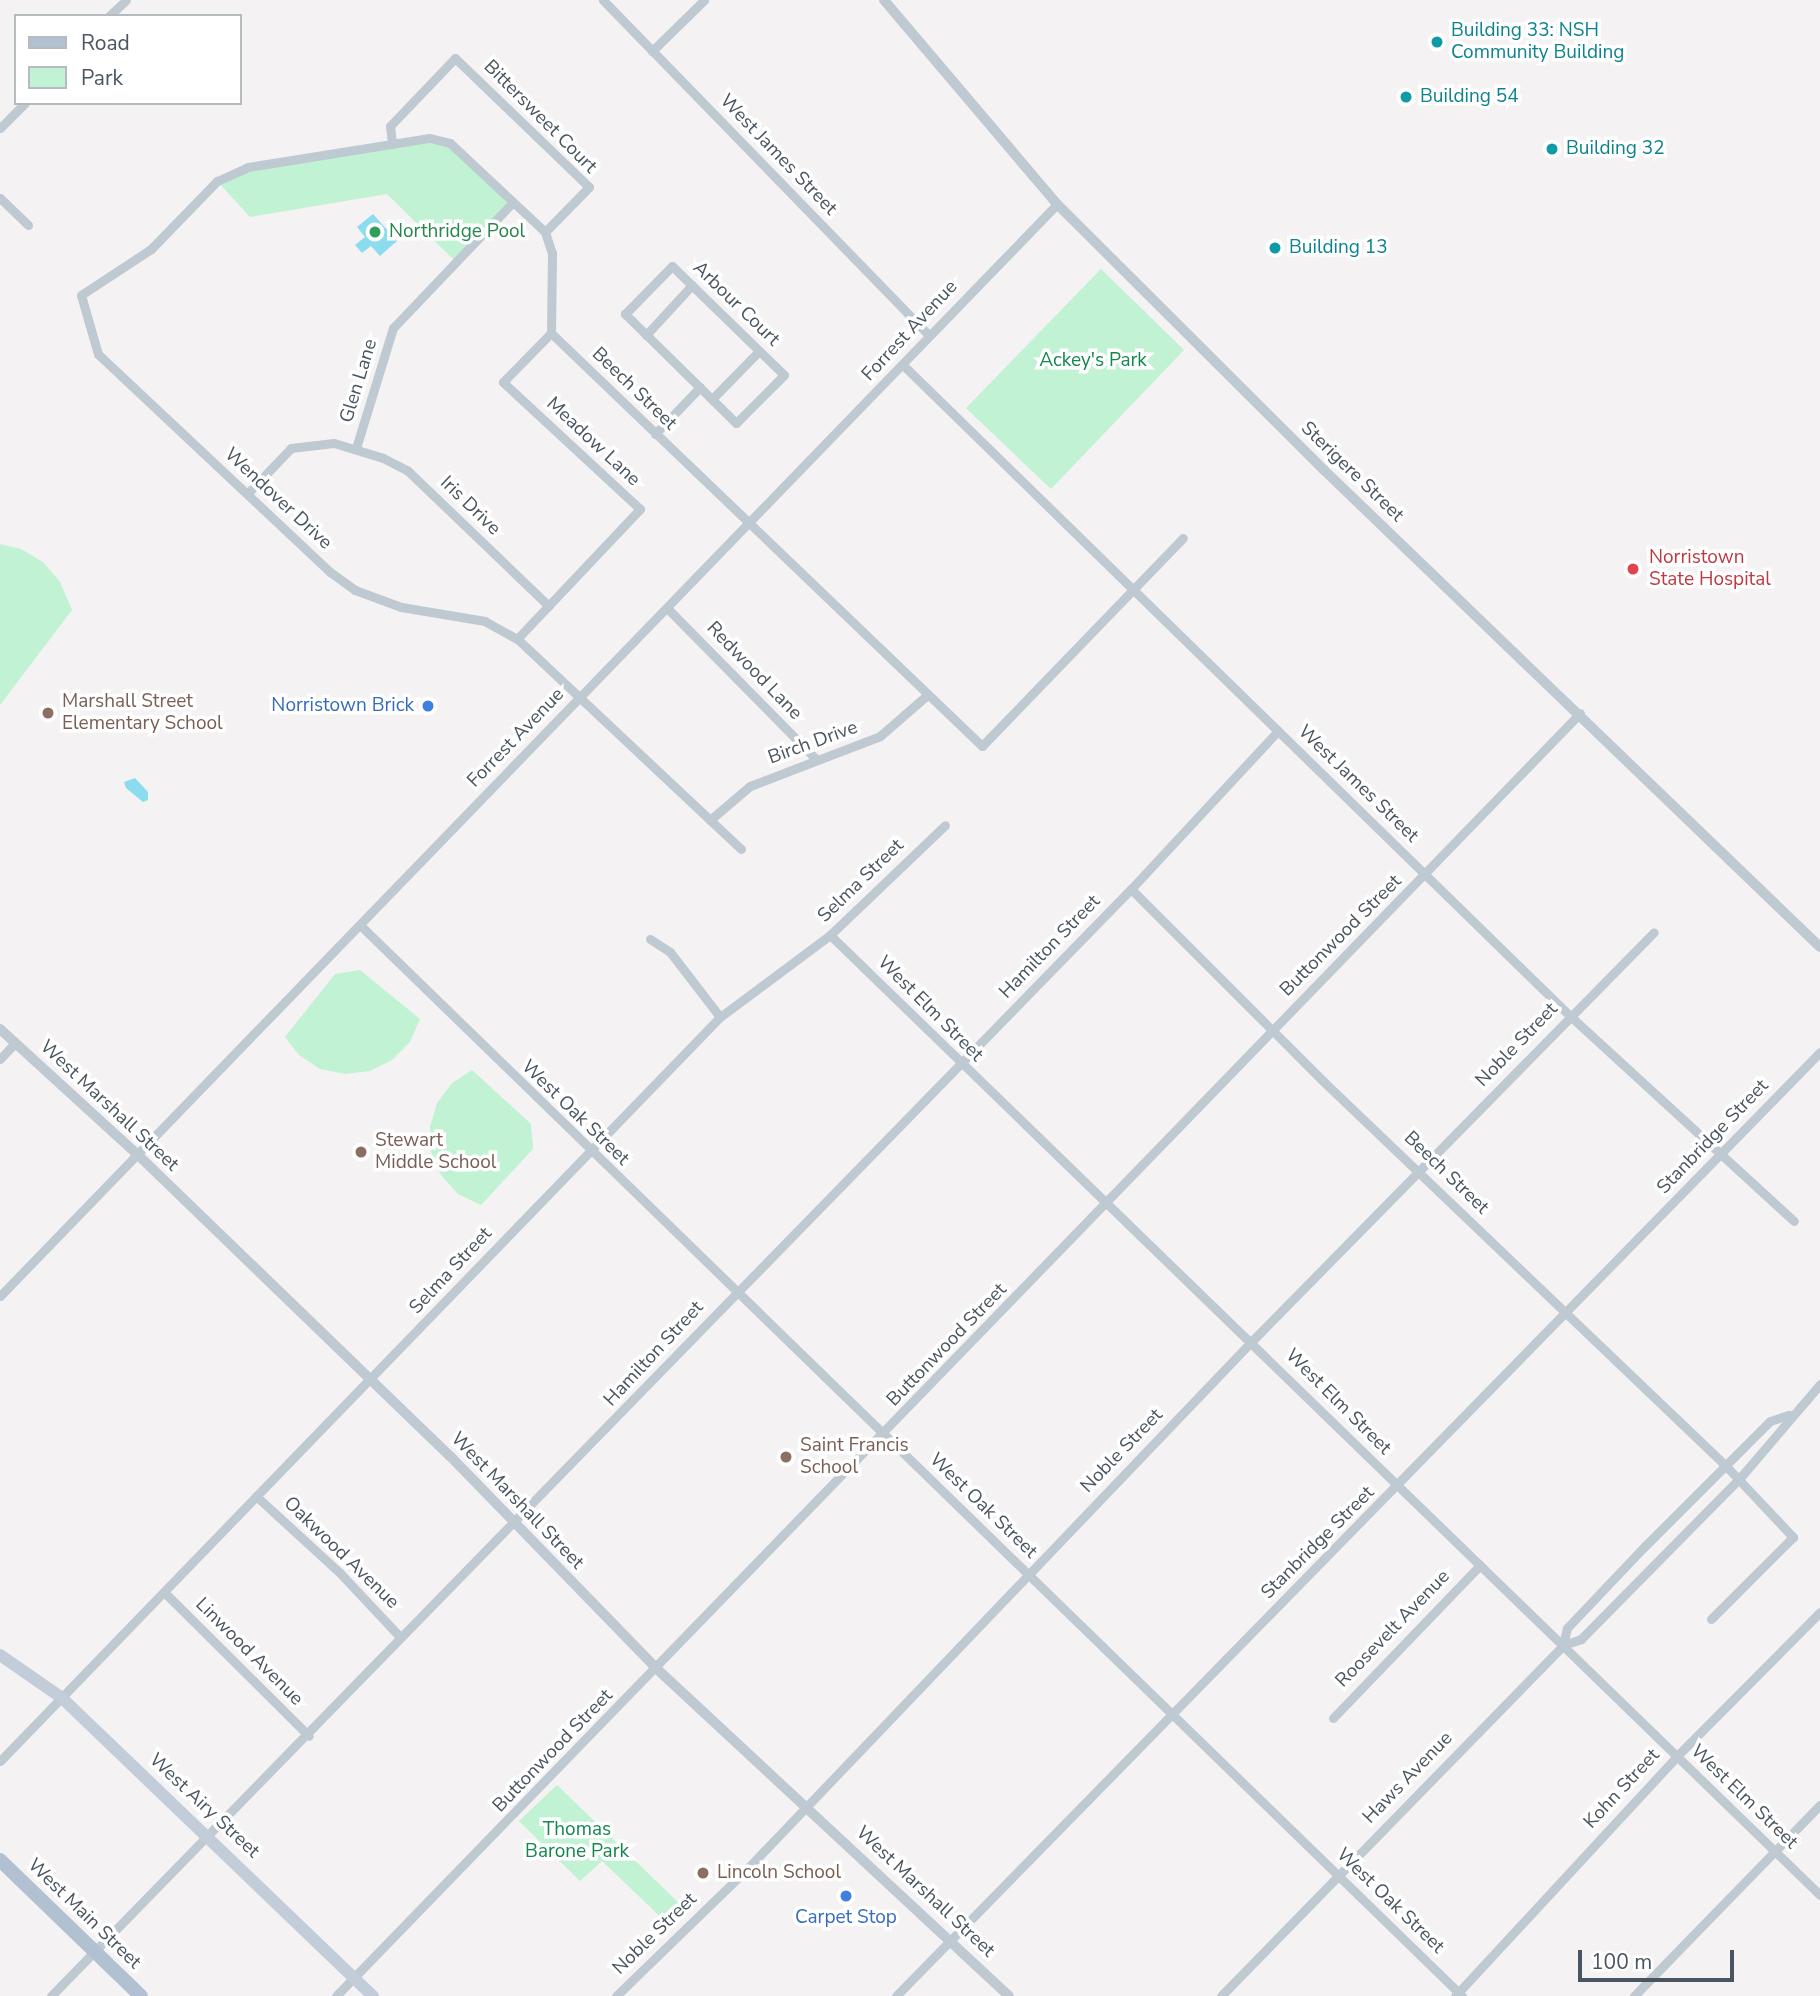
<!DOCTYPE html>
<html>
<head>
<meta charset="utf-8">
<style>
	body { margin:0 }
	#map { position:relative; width:1820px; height:1996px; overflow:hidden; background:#f4f2f2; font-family:"Nunito Sans",sans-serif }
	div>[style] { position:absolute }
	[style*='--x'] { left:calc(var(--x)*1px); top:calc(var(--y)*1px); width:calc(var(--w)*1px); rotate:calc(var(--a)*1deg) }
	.green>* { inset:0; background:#c0f2d3 }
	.water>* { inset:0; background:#8cdcf0 }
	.minor>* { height:9px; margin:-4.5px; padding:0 4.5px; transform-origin:4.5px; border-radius:4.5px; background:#bfc9d1 }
	.tertiary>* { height:10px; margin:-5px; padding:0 5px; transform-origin:5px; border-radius:5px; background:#bfc9d1 }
	.secondary>* { height:12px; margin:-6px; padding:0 6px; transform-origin:6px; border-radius:6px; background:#c2cdd9 }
	.primary>* { height:14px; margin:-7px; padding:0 7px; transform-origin:7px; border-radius:7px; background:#b1c1d1 }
	.dots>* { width:19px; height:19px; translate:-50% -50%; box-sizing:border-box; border:4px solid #fff; border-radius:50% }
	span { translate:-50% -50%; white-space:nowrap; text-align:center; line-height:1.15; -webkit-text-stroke:7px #fff; paint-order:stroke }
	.culture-label { font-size:19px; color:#0d838f }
	.left { translate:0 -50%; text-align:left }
	.street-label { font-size:19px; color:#495560 }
	.leisure-label { font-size:19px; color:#27864d }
	.park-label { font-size:19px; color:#14874d }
	.health-label { font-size:19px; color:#be3a42 }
	.education-label { font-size:19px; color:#785e54 }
	.shop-label { font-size:19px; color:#366cbe }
	.right { translate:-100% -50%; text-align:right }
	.legend { position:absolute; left:14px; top:14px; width:228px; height:91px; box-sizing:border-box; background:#fff; border:2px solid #b6bbbf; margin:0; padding:9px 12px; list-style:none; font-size:21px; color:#495560 }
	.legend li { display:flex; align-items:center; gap:14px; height:35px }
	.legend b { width:35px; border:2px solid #b6bbbf }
	.scale { position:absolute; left:1578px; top:1950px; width:156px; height:32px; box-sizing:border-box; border:4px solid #495560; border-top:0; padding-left:9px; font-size:21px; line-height:24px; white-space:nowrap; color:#495560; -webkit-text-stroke:5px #fff; paint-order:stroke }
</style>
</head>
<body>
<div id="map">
	<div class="green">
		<div style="clip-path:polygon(430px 138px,450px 143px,513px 202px,455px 261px,387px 194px,250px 217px,217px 181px,248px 167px)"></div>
		<div style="clip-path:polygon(1101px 269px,1184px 350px,1051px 489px,966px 408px)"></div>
		<div style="clip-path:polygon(0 544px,21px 549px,43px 562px,60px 582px,72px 610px,0 705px)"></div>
		<div style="clip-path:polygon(360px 970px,420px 1019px,410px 1042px,392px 1060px,370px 1071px,345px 1074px,320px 1069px,299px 1055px,285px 1037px,335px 974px)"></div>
		<div style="clip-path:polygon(472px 1070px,531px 1124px,533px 1149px,481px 1205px,458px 1194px,441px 1175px,431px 1152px,430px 1127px,437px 1103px,452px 1083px)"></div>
		<div style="clip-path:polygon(557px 1785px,684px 1908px,668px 1924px,602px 1861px,580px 1881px,519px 1821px)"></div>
	</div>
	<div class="water">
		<div style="clip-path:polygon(373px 214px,397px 241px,380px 256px,371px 246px,362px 253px,355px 245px,365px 237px,357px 227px)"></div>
		<div style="clip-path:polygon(135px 778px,148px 792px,148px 800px,143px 802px,126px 788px,124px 782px)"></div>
	</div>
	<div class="minor">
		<div style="--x:603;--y:0;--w:466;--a:45.8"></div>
		<div style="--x:109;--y:16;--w:23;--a:-43"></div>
		<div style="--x:652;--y:51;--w:73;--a:-44.4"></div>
		<div style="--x:0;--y:128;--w:35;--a:-45"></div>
		<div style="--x:392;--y:144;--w:18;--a:-96"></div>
		<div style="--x:390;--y:126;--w:94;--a:-46.3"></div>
		<div style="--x:455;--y:58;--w:186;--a:43.9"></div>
		<div style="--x:589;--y:187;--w:63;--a:134.4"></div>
		<div style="--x:0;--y:198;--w:39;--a:44"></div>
		<div style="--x:672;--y:266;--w:156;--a:44.2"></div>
		<div style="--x:784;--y:375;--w:68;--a:135"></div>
		<div style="--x:736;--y:423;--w:156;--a:-135.5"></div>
		<div style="--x:625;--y:314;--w:67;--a:-45.6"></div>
		<div style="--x:646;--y:335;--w:68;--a:-47.4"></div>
		<div style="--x:903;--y:365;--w:931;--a:44.3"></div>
		<div style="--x:1569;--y:1015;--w:305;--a:42.5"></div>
		<div style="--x:712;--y:399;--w:67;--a:-45.6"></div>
		<div style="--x:655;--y:434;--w:65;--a:-46.2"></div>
		<div style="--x:356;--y:448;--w:126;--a:-72.9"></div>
		<div style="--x:393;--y:328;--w:174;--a:-46.4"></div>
		<div style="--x:248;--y:493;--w:62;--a:-46.3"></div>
		<div style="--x:291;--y:448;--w:43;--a:-6.6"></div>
		<div style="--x:334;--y:443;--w:51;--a:17"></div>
		<div style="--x:383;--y:458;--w:28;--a:27"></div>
		<div style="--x:408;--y:471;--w:195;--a:43.8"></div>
		<div style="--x:667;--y:608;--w:211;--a:45.4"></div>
		<div style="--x:517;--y:639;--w:179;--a:-46.6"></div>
		<div style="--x:640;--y:509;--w:187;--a:-137.2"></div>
		<div style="--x:503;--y:382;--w:69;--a:-45.6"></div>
		<div style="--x:710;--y:820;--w:52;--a:-40.4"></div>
		<div style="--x:750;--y:786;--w:139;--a:-21"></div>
		<div style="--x:880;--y:736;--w:61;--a:-41"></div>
		<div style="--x:741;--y:849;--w:307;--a:-136.8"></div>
		<div style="--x:517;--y:639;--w:37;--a:-151"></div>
		<div style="--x:485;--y:621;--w:85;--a:-170.5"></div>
		<div style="--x:401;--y:607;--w:49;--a:-159.7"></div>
		<div style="--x:355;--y:590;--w:31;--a:-144"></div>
		<div style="--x:330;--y:572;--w:318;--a:-136.8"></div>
		<div style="--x:98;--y:354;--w:61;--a:-106.1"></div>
		<div style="--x:81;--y:295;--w:84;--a:-33.3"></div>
		<div style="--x:151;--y:249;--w:95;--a:-45.9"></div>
		<div style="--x:217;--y:181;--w:34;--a:-24"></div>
		<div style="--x:248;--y:167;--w:184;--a:-9.1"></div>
		<div style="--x:430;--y:138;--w:21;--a:14"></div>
		<div style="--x:450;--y:143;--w:130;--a:43.1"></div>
		<div style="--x:545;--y:232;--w:22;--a:72"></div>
		<div style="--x:552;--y:253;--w:80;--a:90.7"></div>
		<div style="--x:551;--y:333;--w:597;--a:43.78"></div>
		<div style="--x:982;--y:746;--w:289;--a:-46"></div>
		<div style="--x:1131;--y:889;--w:273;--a:45"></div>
		<div style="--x:1324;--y:1082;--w:556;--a:43.69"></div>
		<div style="--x:1726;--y:1466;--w:98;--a:46.7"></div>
		<div style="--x:1793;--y:1537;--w:116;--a:135"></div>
		<div style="--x:360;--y:925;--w:1537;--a:44.18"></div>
		<div style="--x:830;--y:935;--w:1379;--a:44.12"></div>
		<div style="--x:650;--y:939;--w:24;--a:33"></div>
		<div style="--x:670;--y:952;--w:82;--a:52.4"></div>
		<div style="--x:0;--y:1059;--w:22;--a:-47"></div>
		<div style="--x:0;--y:1296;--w:1520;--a:-45.93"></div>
		<div style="--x:256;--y:1496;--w:114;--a:42.5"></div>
		<div style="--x:340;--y:1573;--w:88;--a:46.8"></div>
		<div style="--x:164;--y:1592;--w:204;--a:44.8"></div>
		<div style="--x:1563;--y:1645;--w:17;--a:-77"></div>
		<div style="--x:1567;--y:1628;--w:112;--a:-46.5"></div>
		<div style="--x:1644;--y:1547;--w:178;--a:-45"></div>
		<div style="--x:1770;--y:1421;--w:20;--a:-18"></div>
		<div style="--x:1333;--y:1718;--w:212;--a:-46.1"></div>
		<div style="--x:0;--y:1761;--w:1035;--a:-45.94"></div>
		<div style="--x:720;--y:1017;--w:137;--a:-36.7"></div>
		<div style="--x:830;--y:935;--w:159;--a:-43.7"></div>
		<div style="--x:51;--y:1996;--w:1547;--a:-45.71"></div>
		<div style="--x:1131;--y:889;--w:216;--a:-47.1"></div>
		<div style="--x:336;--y:1996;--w:1787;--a:-45.88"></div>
		<div style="--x:616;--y:1996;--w:178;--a:-44.1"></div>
		<div style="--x:744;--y:1872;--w:735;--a:-46.27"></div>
		<div style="--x:1252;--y:1341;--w:573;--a:-45.49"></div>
		<div style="--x:896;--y:1996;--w:1321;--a:-45.61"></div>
		<div style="--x:1221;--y:1996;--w:490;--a:-45.7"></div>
		<div style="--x:1563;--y:1645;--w:19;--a:-18"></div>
		<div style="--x:1581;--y:1639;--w:225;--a:-45.4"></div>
		<div style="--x:1739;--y:1479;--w:125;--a:-49.5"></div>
		<div style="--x:1455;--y:1996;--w:327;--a:-47.2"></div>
		<div style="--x:1677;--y:1756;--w:203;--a:-45.2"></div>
		<div style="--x:1634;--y:1996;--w:267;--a:-45.8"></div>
	</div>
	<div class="tertiary">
		<div style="--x:884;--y:0;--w:267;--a:49.7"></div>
		<div style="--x:1057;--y:204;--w:377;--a:44.9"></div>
		<div style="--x:1324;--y:470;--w:688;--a:43.88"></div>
		<div style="--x:0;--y:1029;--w:184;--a:42.4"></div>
		<div style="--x:136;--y:1153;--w:436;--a:44"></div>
		<div style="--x:450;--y:1456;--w:297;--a:45.8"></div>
		<div style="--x:657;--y:1669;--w:480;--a:42.9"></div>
	</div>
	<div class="secondary">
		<div style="--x:0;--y:1655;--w:75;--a:34.7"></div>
		<div style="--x:62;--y:1698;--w:431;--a:43.8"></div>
	</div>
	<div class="primary">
		<div style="--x:0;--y:1860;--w:196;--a:44"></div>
	</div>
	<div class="dots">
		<div style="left:1437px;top:42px;background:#0f9aa8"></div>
		<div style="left:1406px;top:97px;background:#0f9aa8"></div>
		<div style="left:1552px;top:149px;background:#0f9aa8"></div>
		<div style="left:375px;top:232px;background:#2e9e5b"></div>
		<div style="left:1275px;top:248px;background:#0f9aa8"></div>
		<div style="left:1633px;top:569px;background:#e0444e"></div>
		<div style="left:428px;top:706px;background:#3f7fe0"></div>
		<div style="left:48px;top:713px;background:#8d6e63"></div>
		<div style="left:361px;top:1152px;background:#8d6e63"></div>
		<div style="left:786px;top:1457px;background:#8d6e63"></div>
		<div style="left:703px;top:1873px;background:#8d6e63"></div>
		<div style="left:846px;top:1896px;background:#3f7fe0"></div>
	</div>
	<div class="culture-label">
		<span class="left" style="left:1451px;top:42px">Building 33: NSH<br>Community Building</span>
		<span class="left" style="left:1420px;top:97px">Building 54</span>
		<span class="left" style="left:1566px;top:149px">Building 32</span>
		<span class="left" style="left:1289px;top:248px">Building 13</span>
	</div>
	<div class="street-label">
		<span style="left:540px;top:117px;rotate:45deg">Bittersweet Court</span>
		<span style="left:778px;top:155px;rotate:46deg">West James Street</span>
		<span style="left:736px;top:304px;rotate:44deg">Arbour Court</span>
		<span style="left:910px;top:331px;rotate:-47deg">Forrest Avenue</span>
		<span style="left:359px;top:381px;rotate:-73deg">Glen Lane</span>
		<span style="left:634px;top:389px;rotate:44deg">Beech Street</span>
		<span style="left:593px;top:442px;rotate:43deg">Meadow Lane</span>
		<span style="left:1352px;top:472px;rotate:44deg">Sterigere Street</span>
		<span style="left:278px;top:499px;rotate:43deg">Wendover Drive</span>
		<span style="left:470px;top:506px;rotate:44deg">Iris Drive</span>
		<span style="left:754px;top:671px;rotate:46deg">Redwood Lane</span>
		<span style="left:516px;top:738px;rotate:-46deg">Forrest Avenue</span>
		<span style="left:813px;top:743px;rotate:-20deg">Birch Drive</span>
		<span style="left:1358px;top:784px;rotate:44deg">West James Street</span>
		<span style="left:861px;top:881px;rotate:-44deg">Selma Street</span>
		<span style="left:1341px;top:936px;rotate:-45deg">Buttonwood Street</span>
		<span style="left:1050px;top:947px;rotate:-46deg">Hamilton Street</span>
		<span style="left:930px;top:1009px;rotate:45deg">West Elm Street</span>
		<span style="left:1517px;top:1045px;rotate:-46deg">Noble Street</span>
		<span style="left:109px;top:1106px;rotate:43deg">West Marshall Street</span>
		<span style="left:575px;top:1113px;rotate:44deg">West Oak Street</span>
		<span style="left:1713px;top:1137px;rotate:-46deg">Stanbridge Street</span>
		<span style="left:1446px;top:1173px;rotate:44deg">Beech Street</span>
		<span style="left:451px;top:1271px;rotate:-47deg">Selma Street</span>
		<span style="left:947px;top:1345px;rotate:-46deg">Buttonwood Street</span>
		<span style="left:654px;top:1354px;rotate:-47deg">Hamilton Street</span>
		<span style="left:1338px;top:1402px;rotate:45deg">West Elm Street</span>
		<span style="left:1122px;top:1451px;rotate:-46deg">Noble Street</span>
		<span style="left:517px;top:1501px;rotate:46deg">West Marshall Street</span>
		<span style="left:983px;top:1506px;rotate:44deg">West Oak Street</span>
		<span style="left:1318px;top:1543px;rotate:-45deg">Stanbridge Street</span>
		<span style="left:341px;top:1553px;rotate:44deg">Oakwood Avenue</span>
		<span style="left:1393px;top:1629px;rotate:-46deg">Roosevelt Avenue</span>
		<span style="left:249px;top:1652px;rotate:45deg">Linwood Avenue</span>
		<span style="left:553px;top:1751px;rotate:-46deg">Buttonwood Street</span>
		<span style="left:1408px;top:1778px;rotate:-46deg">Haws Avenue</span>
		<span style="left:1622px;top:1789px;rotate:-47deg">Kohn Street</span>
		<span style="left:1744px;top:1797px;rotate:44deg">West Elm Street</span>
		<span style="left:204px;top:1806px;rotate:43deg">West Airy Street</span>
		<span style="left:925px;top:1892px;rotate:43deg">West Marshall Street</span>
		<span style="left:1390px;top:1901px;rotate:44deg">West Oak Street</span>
		<span style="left:84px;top:1914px;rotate:44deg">West Main Street</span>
		<span style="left:655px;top:1934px;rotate:-44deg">Noble Street</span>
	</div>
	<div class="leisure-label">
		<span class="left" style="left:389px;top:232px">Northridge Pool</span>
	</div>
	<div class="park-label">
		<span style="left:1093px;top:361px">Ackey's Park</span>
		<span style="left:577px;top:1841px">Thomas<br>Barone Park</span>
	</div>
	<div class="health-label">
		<span class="left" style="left:1649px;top:569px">Norristown<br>State Hospital</span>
	</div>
	<div class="education-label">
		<span class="left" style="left:62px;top:713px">Marshall Street<br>Elementary School</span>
		<span class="left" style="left:375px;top:1152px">Stewart<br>Middle School</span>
		<span class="left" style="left:800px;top:1457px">Saint Francis<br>School</span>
		<span class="left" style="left:717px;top:1873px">Lincoln School</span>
	</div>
	<div class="shop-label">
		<span class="right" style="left:414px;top:706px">Norristown Brick</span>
		<span style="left:846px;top:1918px">Carpet Stop</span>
	</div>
	<ul class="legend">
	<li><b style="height:9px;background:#b1c1d1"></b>Road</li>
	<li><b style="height:19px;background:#c0f2d3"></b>Park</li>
	</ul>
	<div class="scale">100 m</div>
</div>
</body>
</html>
